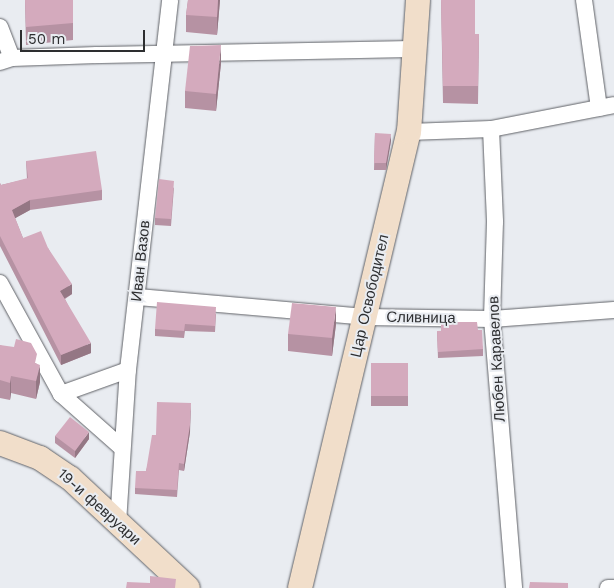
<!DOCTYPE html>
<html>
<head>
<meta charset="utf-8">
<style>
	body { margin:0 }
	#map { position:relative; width:614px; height:588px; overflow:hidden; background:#e9ecf1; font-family:"Work Sans",sans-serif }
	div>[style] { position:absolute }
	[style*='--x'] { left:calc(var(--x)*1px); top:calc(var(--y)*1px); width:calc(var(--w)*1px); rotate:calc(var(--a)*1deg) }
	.roads { filter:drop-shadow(0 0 1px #606267) drop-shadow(0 0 1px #606267) }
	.street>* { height:16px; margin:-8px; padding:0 8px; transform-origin:8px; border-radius:8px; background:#fff }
	.secondary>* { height:24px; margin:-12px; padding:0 12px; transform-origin:12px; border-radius:12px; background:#f1deca }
	.wall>* { inset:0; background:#b692a3 }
	.shaded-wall>* { inset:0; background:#947784 }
	.building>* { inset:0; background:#d4aabd }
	span { translate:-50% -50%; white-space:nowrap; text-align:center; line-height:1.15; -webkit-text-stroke:4px #e9ecf1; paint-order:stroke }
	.street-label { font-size:15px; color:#2d2e30 }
	.scale { position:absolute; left:20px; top:30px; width:125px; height:22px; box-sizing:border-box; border:2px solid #2d2e30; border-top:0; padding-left:6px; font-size:15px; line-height:18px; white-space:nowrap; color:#2d2e30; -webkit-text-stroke:4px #e9ecf1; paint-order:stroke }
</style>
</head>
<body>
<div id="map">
	<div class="roads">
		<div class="street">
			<div style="--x:584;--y:0;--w:109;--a:82.1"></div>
			<div style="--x:0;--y:27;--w:33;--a:69"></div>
			<div style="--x:0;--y:62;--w:13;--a:-18"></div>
			<div style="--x:12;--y:58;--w:85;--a:-2"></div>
			<div style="--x:97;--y:55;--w:319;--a:-1.1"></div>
			<div style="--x:491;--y:129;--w:93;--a:87.5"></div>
			<div style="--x:495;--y:222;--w:97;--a:91.8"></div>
			<div style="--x:492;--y:319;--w:270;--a:85.3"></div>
			<div style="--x:409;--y:132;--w:82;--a:-2.1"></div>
			<div style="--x:491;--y:129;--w:125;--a:-11"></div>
			<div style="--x:0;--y:283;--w:127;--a:61.2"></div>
			<div style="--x:61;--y:394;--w:80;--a:41.5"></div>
			<div style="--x:138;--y:297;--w:228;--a:5"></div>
			<div style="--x:365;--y:317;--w:127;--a:0.9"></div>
			<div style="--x:492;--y:319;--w:122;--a:-4.2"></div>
			<div style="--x:61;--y:394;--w:71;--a:-19.7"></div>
			<div style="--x:118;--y:523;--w:153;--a:-86.3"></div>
			<div style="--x:128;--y:370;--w:372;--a:-83.5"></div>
			<div style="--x:608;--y:588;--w:6;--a:0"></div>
		</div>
		<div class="secondary">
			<div style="--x:0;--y:443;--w:43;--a:20.6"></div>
			<div style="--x:40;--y:458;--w:36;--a:34"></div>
			<div style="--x:70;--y:478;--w:161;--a:43"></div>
			<div style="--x:300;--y:588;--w:469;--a:-76.6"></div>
			<div style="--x:409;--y:132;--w:132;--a:-86.1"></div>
		</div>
	</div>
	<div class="wall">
		<div style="clip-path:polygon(25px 0,73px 23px,73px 40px,26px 45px)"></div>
		<div style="clip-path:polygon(188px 0,220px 0,217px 35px,186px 32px,186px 15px)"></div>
		<div style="clip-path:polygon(441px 0,475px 34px,479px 34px,478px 104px,443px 103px)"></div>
		<div style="clip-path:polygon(221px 63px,216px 111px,185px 108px,185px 91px)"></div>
		<div style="clip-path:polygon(375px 133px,391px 141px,386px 170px,374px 170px)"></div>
		<div style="clip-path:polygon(26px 161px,102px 190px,102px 200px,30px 210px,15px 218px,23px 238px,48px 248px,72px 294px,65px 299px,91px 353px,61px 365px,0 246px,0 183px,1px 185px,27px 179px)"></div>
		<div style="clip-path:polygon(174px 187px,171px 226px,155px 225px,155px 218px)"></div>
		<div style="clip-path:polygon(216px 314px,215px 332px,185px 331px,184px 338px,155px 336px,155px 329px)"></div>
		<div style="clip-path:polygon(336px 324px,332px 356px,288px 351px,288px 334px)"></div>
		<div style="clip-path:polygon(478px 330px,483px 349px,483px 356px,438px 358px,437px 331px)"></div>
		<div style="clip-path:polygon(0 345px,37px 364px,40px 382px,36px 399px,11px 393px,10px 400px,0 398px)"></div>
		<div style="clip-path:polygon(371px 363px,408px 363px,408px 406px,371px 406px)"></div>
		<div style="clip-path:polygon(190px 432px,184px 471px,179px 470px,177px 497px,135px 494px,135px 488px,146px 471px,156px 435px)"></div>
		<div style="clip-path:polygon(55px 436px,89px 439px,75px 458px,55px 443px)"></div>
	</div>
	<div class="shaded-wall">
		<div style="clip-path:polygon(218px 0,220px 0,217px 35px,217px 17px)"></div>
		<div style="clip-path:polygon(221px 45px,221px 63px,216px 111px,216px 94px)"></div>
		<div style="clip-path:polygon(391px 134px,391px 141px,386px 170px,386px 163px)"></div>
		<div style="clip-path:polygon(30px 200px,30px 210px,12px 220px,12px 210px)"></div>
		<div style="clip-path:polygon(72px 284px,72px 294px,60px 301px,60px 291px)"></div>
		<div style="clip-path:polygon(336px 307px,336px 324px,332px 356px,332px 338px)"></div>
		<div style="clip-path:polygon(91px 343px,91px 353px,61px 365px,61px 355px)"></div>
		<div style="clip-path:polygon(40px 365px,40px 382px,36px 399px,36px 381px)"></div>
		<div style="clip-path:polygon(11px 376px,11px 393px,10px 400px,10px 383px)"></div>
		<div style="clip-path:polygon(191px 403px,190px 432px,184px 471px,184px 464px)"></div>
		<div style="clip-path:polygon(89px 432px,89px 439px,75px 458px,75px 451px)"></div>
	</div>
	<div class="building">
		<div style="clip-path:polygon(25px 0,73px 0,73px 23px,26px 27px)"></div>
		<div style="clip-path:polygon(188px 0,218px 0,217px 17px,186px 15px)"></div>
		<div style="clip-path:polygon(441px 0,475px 0,475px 34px,479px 34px,478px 86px,443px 86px)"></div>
		<div style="clip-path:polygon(221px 45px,216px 94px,185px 91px,190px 46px)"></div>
		<div style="clip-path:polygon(375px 133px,391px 134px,386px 163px,374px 163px)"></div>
		<div style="clip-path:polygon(96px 151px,102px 190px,30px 200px,12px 210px,23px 238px,41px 231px,48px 248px,72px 284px,60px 291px,91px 343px,61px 355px,0 236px,0 183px,1px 185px,28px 178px,26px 161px)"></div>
		<div style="clip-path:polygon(159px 179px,174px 181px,171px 219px,155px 218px)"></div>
		<div style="clip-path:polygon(157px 302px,216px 307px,215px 326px,185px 324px,184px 331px,155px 329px)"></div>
		<div style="clip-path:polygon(292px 303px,336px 307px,332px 338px,288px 334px)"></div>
		<div style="clip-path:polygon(441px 322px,477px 322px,478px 330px,482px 330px,483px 349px,438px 352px,437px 331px,441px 331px)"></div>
		<div style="clip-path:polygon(16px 339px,31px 343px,37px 354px,35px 363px,40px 365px,36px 381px,11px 376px,10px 383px,0 380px,0 345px,14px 347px)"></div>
		<div style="clip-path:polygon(371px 363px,408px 363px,408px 396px,371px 396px)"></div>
		<div style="clip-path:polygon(157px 402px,191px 403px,190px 425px,184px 464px,179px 463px,177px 490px,135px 488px,136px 471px,146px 471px,152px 435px,156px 435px)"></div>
		<div style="clip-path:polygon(70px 417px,89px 432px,75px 451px,55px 436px)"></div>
		<div style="clip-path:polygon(150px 576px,176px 579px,175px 588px,126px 588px,127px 582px,150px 583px)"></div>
		<div style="clip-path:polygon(530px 582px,568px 583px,568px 588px,529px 588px)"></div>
	</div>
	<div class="street-label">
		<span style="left:141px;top:261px;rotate:-84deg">Иван Вазов</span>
		<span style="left:370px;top:296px;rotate:-77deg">Цар Освободител</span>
		<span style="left:421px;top:318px;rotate:1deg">Сливница</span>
		<span style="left:497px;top:359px;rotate:-93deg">Любен Каравелов</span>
		<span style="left:99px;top:507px;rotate:42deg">19-и февруари</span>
	</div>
	<div class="scale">50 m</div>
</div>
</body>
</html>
